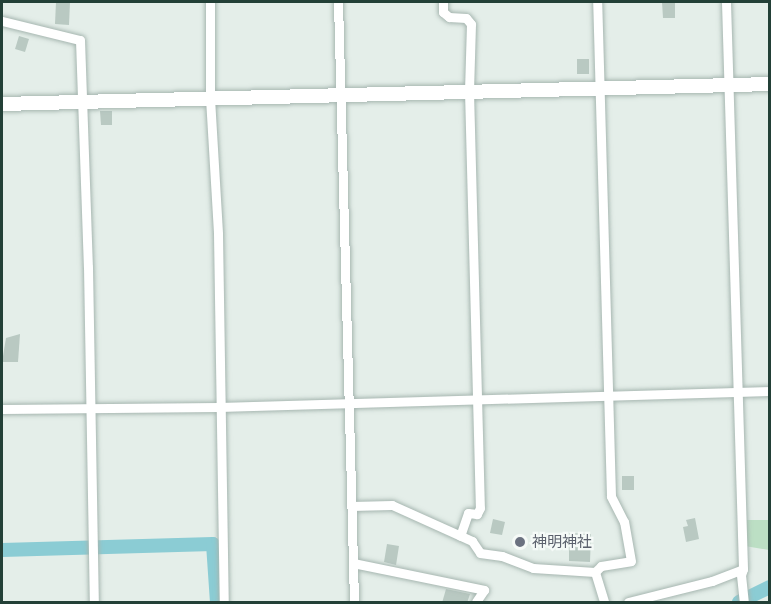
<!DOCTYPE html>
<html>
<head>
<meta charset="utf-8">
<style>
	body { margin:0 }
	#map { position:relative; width:771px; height:604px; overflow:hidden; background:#e4eee9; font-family:"Public Sans","Noto Sans JP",sans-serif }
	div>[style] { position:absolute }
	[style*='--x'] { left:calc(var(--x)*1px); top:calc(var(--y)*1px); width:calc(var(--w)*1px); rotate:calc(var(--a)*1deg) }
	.green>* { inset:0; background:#bcdfc4 }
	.river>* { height:14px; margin:-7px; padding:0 7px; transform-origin:7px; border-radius:7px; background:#8bccd4 }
	.building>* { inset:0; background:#b9c9c2 }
	.roads { filter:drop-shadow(0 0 2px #a6b6b0) drop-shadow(0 0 2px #a6b6b0) }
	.street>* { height:9px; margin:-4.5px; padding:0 4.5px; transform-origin:4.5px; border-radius:4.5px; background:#fff }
	.secondary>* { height:14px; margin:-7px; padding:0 7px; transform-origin:7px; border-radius:7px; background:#fff }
	.dots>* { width:16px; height:16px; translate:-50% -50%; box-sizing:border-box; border:3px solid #f5faf7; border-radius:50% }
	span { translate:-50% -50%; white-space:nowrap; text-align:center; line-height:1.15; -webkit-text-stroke:4.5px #f5faf7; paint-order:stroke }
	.worship-label { font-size:15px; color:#5b616d }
	.left { translate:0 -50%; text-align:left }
	.frame { position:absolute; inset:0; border:3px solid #234037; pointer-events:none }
</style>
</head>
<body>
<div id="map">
	<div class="green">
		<div style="clip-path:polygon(744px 520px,769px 520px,769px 550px,745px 546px)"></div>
	</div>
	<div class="river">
		<div style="--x:2;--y:550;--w:211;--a:-1.6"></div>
		<div style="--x:213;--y:544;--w:58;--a:86.1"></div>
		<div style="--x:739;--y:602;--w:34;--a:-26"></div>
	</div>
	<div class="building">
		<div style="clip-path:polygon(56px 2px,70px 2px,69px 25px,55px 24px)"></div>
		<div style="clip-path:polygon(662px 2px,675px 2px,675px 18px,663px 18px)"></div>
		<div style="clip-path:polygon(19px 36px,29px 39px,25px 52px,15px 49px)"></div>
		<div style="clip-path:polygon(577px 59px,589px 59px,589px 74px,577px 74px)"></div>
		<div style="clip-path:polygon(100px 111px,112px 111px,112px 125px,101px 125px)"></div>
		<div style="clip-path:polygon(20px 334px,18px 362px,2px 362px,6px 338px)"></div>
		<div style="clip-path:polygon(622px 476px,634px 476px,634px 490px,622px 490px)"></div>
		<div style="clip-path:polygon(695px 518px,699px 539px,686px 542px,683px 527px,688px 526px,686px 520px)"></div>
		<div style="clip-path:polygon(493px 519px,505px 522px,502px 535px,490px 533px)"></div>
		<div style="clip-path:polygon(569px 533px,591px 534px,590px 562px,569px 561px)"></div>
		<div style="clip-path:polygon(387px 544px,399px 546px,396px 565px,384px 562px)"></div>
		<div style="clip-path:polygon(446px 589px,470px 594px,467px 603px,442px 603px)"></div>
	</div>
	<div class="roads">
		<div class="street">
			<div style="--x:210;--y:2;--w:96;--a:90"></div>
			<div style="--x:210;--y:98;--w:136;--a:86.6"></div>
			<div style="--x:218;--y:234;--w:368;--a:89.1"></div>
			<div style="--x:338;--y:2;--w:600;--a:88.47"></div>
			<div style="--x:443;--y:2;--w:10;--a:90"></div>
			<div style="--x:443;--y:12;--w:8;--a:40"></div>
			<div style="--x:449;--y:17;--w:17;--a:3"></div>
			<div style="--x:466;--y:18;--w:8;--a:50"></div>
			<div style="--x:471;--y:24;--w:67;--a:91.7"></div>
			<div style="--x:469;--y:91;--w:417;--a:88.5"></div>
			<div style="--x:480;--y:508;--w:7;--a:117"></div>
			<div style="--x:477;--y:514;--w:9;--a:-174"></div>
			<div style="--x:468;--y:513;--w:24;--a:109"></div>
			<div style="--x:726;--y:2;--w:567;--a:88.28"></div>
			<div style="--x:743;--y:569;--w:6;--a:108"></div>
			<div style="--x:741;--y:575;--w:27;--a:84"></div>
			<div style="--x:2;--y:21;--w:80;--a:13.7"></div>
			<div style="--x:80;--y:40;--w:227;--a:88"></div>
			<div style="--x:88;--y:267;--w:335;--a:89"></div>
			<div style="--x:2;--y:409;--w:217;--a:-0.5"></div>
			<div style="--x:219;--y:407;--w:551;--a:-1.66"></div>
			<div style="--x:351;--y:506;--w:41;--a:-1.4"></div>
			<div style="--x:392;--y:505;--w:88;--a:24.2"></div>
			<div style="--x:472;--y:541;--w:14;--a:56"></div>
			<div style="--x:480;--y:553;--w:22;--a:8"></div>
			<div style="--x:502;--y:556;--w:33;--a:21"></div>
			<div style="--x:533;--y:568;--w:62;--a:3.7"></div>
			<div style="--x:595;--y:572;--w:8;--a:-45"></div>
			<div style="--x:601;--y:566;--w:30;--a:-9"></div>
			<div style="--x:631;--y:561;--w:40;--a:-100"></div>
			<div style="--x:624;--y:522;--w:29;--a:-117"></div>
			<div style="--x:611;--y:496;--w:494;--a:-91.6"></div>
			<div style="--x:353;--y:563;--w:134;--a:11.6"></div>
			<div style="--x:484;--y:590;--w:14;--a:124"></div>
			<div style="--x:595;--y:572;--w:31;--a:73"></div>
			<div style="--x:628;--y:602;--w:87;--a:-14"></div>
			<div style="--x:712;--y:581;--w:33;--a:-21"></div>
		</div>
		<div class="secondary">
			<div style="--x:2;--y:104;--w:768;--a:-1.49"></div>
		</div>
	</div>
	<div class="dots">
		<div style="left:520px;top:542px;background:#6b7280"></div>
	</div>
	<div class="worship-label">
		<span class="left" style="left:532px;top:542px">神明神社</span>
	</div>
	<div class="frame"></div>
</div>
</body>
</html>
